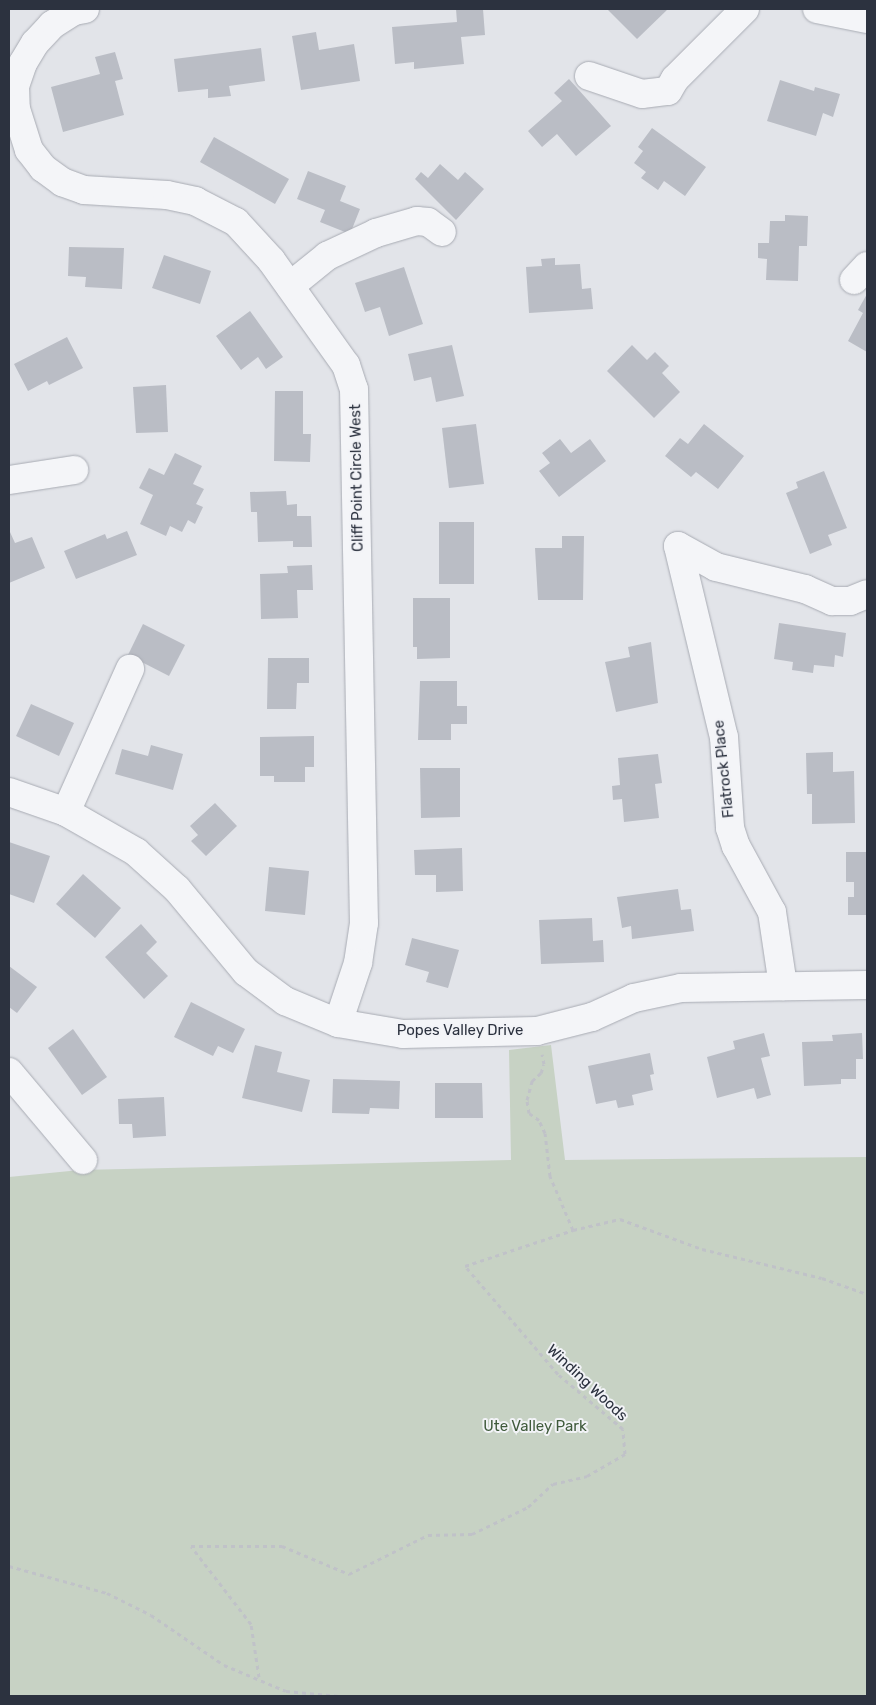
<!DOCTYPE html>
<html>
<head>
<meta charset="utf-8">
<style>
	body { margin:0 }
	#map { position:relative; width:876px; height:1705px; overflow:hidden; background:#e2e4e9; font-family:Rubik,sans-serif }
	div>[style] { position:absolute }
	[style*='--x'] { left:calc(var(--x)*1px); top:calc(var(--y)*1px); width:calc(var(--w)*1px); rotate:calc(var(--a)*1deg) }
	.green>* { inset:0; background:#c7d2c4 }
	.building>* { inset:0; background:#babdc5 }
	.path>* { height:3px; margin-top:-1.5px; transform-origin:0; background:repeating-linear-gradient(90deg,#c0c2c8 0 4px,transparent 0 8px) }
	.roads { filter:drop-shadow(0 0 1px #a8abb3) drop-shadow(0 0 1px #a8abb3) }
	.minor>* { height:28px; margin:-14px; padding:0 14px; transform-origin:14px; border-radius:14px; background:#f4f5f8 }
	span { translate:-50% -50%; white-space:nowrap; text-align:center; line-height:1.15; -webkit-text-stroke:4px #f2f3f7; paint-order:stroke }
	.street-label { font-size:15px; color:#2c323f }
	.park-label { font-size:15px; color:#3f5a3b }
	.frame { position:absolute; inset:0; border:10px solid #2c323f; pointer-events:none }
</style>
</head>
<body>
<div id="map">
	<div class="green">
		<div style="clip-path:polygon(551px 1045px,565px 1160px,867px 1157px,867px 1696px,9px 1696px,9px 1177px,80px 1170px,511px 1160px,509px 1050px)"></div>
	</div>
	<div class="building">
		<div style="clip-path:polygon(456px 9px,483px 9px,485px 35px,461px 37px,464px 64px,414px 69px,414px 62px,395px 64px,392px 27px,457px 22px)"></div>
		<div style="clip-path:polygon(607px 9px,668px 9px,637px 39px)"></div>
		<div style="clip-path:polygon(316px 32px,319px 50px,354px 44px,360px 81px,301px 90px,292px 36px)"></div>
		<div style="clip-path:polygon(261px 48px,265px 81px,229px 86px,231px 96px,208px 98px,208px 89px,178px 92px,174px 59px)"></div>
		<div style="clip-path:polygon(115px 52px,123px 79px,115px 81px,124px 115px,63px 132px,51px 87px,100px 74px,95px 57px)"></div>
		<div style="clip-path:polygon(569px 79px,611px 126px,576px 156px,557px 134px,542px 147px,528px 131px,562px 101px,554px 93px)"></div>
		<div style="clip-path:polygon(780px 80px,814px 91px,815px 87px,840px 94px,833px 117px,823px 113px,816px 136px,767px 121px)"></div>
		<div style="clip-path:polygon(652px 128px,706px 167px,685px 196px,664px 181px,658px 190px,641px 178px,646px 172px,634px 163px,643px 151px,638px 147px)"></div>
		<div style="clip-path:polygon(214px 137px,289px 179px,275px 204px,200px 162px)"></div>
		<div style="clip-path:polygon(440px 164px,458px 180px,465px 172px,484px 189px,456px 220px,415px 179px,421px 172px,428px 178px)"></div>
		<div style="clip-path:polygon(308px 171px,346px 186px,340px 201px,360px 209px,350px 234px,320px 222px,325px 210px,297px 199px)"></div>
		<div style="clip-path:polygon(785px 215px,808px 216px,807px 246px,799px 246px,798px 281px,766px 280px,767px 259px,758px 258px,758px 243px,769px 243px,770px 221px,785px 221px)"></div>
		<div style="clip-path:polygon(69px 247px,124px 248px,122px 289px,85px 287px,86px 277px,68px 276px)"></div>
		<div style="clip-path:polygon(164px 255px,211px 271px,200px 304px,152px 288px)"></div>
		<div style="clip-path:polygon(555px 258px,555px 265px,580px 264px,582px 289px,591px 288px,593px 309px,529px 313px,526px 267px,542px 266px,541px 259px)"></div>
		<div style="clip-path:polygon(404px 267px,423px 324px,389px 336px,380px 307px,365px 312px,355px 283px)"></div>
		<div style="clip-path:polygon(867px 294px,867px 352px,848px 341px,863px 313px,858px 310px)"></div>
		<div style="clip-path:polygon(250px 311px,283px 357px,266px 369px,258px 357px,241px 370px,216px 336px)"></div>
		<div style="clip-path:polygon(67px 337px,83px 368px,49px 385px,47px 381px,28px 391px,14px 364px)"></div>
		<div style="clip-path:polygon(452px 345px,464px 396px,436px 402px,431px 377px,414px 381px,408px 354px)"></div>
		<div style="clip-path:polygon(632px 345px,647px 360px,655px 352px,669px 366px,662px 373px,680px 392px,654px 418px,607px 371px)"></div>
		<div style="clip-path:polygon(166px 385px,168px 432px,136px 433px,133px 387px)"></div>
		<div style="clip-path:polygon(275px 391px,303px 391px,303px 434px,311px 434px,310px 462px,274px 461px)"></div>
		<div style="clip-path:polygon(476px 424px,484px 484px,449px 488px,442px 428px)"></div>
		<div style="clip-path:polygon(704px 424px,744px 456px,718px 489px,696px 472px,691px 477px,665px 456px,680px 438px,688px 444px)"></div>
		<div style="clip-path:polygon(560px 439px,571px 453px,590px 439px,606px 461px,559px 497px,539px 471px,550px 463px,542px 453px)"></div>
		<div style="clip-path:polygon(175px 453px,202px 466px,193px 484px,204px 489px,196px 504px,203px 507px,195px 524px,188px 520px,182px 532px,170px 526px,166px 536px,140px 524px,153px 495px,139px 488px,149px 468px,164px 475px)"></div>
		<div style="clip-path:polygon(824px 471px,847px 528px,828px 535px,832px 545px,810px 554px,786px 493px,798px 488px,796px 482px)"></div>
		<div style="clip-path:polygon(286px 491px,287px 505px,297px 504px,297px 516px,311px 516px,312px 547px,293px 547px,293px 541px,258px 542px,257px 512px,251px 512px,250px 492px)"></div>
		<div style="clip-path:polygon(439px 522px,474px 522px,474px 584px,439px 584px)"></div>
		<div style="clip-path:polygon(127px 531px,137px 555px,76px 579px,64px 551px,105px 534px,107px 539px)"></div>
		<div style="clip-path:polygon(10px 532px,15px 543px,32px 537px,45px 568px,9px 583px)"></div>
		<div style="clip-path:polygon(562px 536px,584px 536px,583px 600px,538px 600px,535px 548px,562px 548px)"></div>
		<div style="clip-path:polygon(312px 565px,313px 590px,297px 590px,298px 618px,261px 619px,260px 574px,288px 573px,287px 566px)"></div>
		<div style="clip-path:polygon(413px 598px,450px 598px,450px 658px,417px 659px,417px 647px,413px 647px)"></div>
		<div style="clip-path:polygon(779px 623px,846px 633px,843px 657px,835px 655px,834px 667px,814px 665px,813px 673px,792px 670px,793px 662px,774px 659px)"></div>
		<div style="clip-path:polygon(143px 624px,185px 645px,169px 676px,128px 655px)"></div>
		<div style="clip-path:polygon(651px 642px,658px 703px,616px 712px,605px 662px,630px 657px,628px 647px)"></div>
		<div style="clip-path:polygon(268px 658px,309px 658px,309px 683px,297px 683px,296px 709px,267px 709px)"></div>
		<div style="clip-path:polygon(420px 681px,457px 681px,457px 706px,467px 706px,467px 724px,451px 724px,451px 740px,418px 740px)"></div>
		<div style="clip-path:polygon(31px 704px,74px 723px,59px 756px,16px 736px)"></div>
		<div style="clip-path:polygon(314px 736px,314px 767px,305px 767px,305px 782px,274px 782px,274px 776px,260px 776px,260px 737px)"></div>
		<div style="clip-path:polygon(151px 745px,183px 754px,173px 790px,115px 774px,122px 749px,148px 756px)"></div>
		<div style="clip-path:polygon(833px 752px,833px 772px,854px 771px,855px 823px,812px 824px,812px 794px,807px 794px,806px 753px)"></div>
		<div style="clip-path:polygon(658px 754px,662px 783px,655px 784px,659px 818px,624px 822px,622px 799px,613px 800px,612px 786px,620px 785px,618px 758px)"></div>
		<div style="clip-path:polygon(420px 768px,460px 768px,460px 817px,421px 818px)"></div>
		<div style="clip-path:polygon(215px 803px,237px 826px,206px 856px,191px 841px,198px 835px,190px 826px)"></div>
		<div style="clip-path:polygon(9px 842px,50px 856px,34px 903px,9px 894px)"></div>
		<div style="clip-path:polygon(462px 848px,463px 891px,436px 892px,436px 875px,415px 875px,414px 850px)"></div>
		<div style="clip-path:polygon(846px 852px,867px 852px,867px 915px,848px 915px,848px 897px,854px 897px,854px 882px,846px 882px)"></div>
		<div style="clip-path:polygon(269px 867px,309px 871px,305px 915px,265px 911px)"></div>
		<div style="clip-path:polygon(83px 874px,121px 908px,95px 938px,56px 904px)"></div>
		<div style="clip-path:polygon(678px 889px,681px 910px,691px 909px,694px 931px,632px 939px,631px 926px,622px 928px,617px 897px)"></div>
		<div style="clip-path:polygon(592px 918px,593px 941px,603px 940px,604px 962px,541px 964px,539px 920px)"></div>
		<div style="clip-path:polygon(141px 924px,157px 942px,146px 953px,168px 976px,144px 999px,105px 957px)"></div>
		<div style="clip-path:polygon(412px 938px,459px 950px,448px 988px,426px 982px,429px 972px,405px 965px)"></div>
		<div style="clip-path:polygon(9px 966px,37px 987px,17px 1013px,9px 1007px)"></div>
		<div style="clip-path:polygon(191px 1002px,245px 1029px,233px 1053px,218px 1046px,213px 1056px,174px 1037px)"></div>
		<div style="clip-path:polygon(73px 1029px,107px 1077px,82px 1095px,48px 1048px)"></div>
		<div style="clip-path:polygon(764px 1033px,770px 1056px,761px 1058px,771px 1095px,757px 1099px,754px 1088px,717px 1098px,707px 1057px,735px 1049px,733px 1041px)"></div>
		<div style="clip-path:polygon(862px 1033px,863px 1059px,856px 1059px,856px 1079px,841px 1079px,841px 1084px,804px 1086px,802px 1042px,833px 1041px,832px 1035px)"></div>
		<div style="clip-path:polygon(255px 1045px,282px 1052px,277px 1072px,310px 1080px,302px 1112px,242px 1098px)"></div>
		<div style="clip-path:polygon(650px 1053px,654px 1074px,650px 1075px,653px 1090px,632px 1095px,634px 1105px,618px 1108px,616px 1100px,596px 1104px,588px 1066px)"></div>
		<div style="clip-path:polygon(333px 1079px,400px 1081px,399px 1109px,370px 1108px,369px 1114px,332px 1113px)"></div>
		<div style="clip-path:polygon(435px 1083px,482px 1083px,483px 1118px,435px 1118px)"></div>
		<div style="clip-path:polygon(164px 1097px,166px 1136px,133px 1138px,132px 1124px,119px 1124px,118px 1099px)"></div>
	</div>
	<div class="path">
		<div style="--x:573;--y:1230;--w:48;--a:-13.2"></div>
		<div style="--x:620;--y:1219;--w:87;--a:20.1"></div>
		<div style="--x:702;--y:1249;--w:123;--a:13.6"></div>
		<div style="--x:822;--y:1278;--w:48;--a:19.6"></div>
		<div style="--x:9;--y:1566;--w:102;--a:15.4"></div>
		<div style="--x:107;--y:1593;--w:49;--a:26.6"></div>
		<div style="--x:151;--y:1615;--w:88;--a:34.4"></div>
		<div style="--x:224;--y:1665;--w:67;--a:22.8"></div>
		<div style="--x:286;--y:1691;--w:54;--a:5.3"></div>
		<div style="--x:259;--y:1677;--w:54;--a:-98.6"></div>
		<div style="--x:251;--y:1624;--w:98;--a:-127.6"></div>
		<div style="--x:191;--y:1546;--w:91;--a:0"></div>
		<div style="--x:282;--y:1546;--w:73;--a:22.7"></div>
		<div style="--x:349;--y:1574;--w:88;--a:-26.3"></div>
		<div style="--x:428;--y:1535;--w:44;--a:-1.3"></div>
		<div style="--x:472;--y:1534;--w:62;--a:-25.7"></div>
		<div style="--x:528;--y:1507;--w:34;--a:-43"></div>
		<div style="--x:553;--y:1484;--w:35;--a:-13"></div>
		<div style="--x:587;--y:1476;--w:44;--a:-30.1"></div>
		<div style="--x:625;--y:1454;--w:25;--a:-95"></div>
		<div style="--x:623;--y:1429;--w:85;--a:-139.8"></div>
		<div style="--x:558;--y:1374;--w:143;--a:-130.7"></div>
		<div style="--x:465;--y:1266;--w:114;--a:-18.4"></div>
		<div style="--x:573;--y:1230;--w:59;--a:-113.1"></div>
		<div style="--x:550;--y:1176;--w:43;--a:-96.6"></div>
		<div style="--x:545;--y:1133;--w:14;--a:-115"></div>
		<div style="--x:539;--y:1120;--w:12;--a:-145"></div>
		<div style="--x:529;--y:1113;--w:13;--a:-99"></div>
		<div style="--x:527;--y:1100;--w:20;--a:-75"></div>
		<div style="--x:532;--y:1081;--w:12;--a:-42"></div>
		<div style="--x:541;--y:1073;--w:9;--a:-72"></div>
		<div style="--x:544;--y:1064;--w:10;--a:-101"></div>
	</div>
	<div class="roads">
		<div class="minor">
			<div style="--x:85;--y:9;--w:11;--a:170"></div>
			<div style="--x:74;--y:11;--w:26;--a:148"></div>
			<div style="--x:52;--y:25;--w:25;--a:133"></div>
			<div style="--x:35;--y:43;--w:23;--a:121"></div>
			<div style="--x:23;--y:63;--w:24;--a:109"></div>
			<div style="--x:15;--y:86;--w:23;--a:88"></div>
			<div style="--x:16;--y:109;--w:43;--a:72.4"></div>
			<div style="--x:29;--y:150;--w:23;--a:52"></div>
			<div style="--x:43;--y:168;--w:24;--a:36"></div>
			<div style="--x:62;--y:182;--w:23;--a:20"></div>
			<div style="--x:84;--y:190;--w:83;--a:3.4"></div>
			<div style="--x:167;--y:195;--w:29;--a:12"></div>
			<div style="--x:195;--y:201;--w:46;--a:27.1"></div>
			<div style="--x:236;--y:222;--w:52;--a:47.4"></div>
			<div style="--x:271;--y:260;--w:129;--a:54.5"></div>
			<div style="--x:346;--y:365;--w:25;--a:72"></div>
			<div style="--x:354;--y:389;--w:534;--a:88.93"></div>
			<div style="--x:364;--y:923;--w:40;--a:98.5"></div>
			<div style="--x:358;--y:963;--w:63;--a:108.4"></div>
			<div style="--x:817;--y:9;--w:51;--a:11.3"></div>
			<div style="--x:589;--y:76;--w:56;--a:18.8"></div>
			<div style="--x:642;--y:94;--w:26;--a:-7"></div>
			<div style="--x:668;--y:91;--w:14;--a:-60"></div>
			<div style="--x:675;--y:79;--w:99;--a:-45"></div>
			<div style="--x:854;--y:280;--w:19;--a:-47"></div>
			<div style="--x:290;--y:286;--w:48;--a:-39"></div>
			<div style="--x:327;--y:256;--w:54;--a:-25.1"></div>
			<div style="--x:376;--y:233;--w:43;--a:-16.3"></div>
			<div style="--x:417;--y:221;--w:11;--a:5"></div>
			<div style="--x:428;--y:222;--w:17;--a:36"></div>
			<div style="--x:9;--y:480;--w:66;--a:-8.7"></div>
			<div style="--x:678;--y:546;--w:196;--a:76.5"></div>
			<div style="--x:724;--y:737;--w:91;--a:86.2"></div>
			<div style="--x:730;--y:828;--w:19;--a:72"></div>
			<div style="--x:736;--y:846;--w:75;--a:61.4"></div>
			<div style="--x:772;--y:912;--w:75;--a:81.5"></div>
			<div style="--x:678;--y:546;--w:43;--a:28.9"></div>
			<div style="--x:716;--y:567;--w:92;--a:13.9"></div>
			<div style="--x:805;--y:589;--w:30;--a:24"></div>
			<div style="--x:832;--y:601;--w:18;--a:0"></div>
			<div style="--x:850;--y:601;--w:18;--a:-22"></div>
			<div style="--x:9;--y:792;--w:60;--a:19.3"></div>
			<div style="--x:66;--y:812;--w:81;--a:29.7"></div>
			<div style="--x:136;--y:852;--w:55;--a:42.1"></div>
			<div style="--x:177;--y:889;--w:108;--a:50.3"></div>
			<div style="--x:246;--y:972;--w:49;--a:36.6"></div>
			<div style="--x:285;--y:1001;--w:57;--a:22.5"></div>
			<div style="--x:338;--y:1023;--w:66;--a:9.6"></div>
			<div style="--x:403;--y:1034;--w:134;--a:-1.3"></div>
			<div style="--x:537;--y:1031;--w:57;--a:-14.3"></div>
			<div style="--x:592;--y:1017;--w:46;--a:-24.3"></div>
			<div style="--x:634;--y:998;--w:48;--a:-12"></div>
			<div style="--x:681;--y:988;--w:186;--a:-0.9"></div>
			<div style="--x:66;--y:812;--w:157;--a:-65.9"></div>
			<div style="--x:9;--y:1072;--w:115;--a:49.9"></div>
		</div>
	</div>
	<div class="street-label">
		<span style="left:357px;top:478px;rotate:-91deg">Cliff Point Circle West</span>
		<span style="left:724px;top:769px;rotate:-96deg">Flatrock Place</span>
		<span style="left:460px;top:1031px">Popes Valley Drive</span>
		<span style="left:587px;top:1383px;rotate:43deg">Winding Woods</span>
	</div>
	<div class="park-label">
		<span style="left:535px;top:1427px">Ute Valley Park</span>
	</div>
	<div class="frame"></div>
</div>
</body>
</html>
